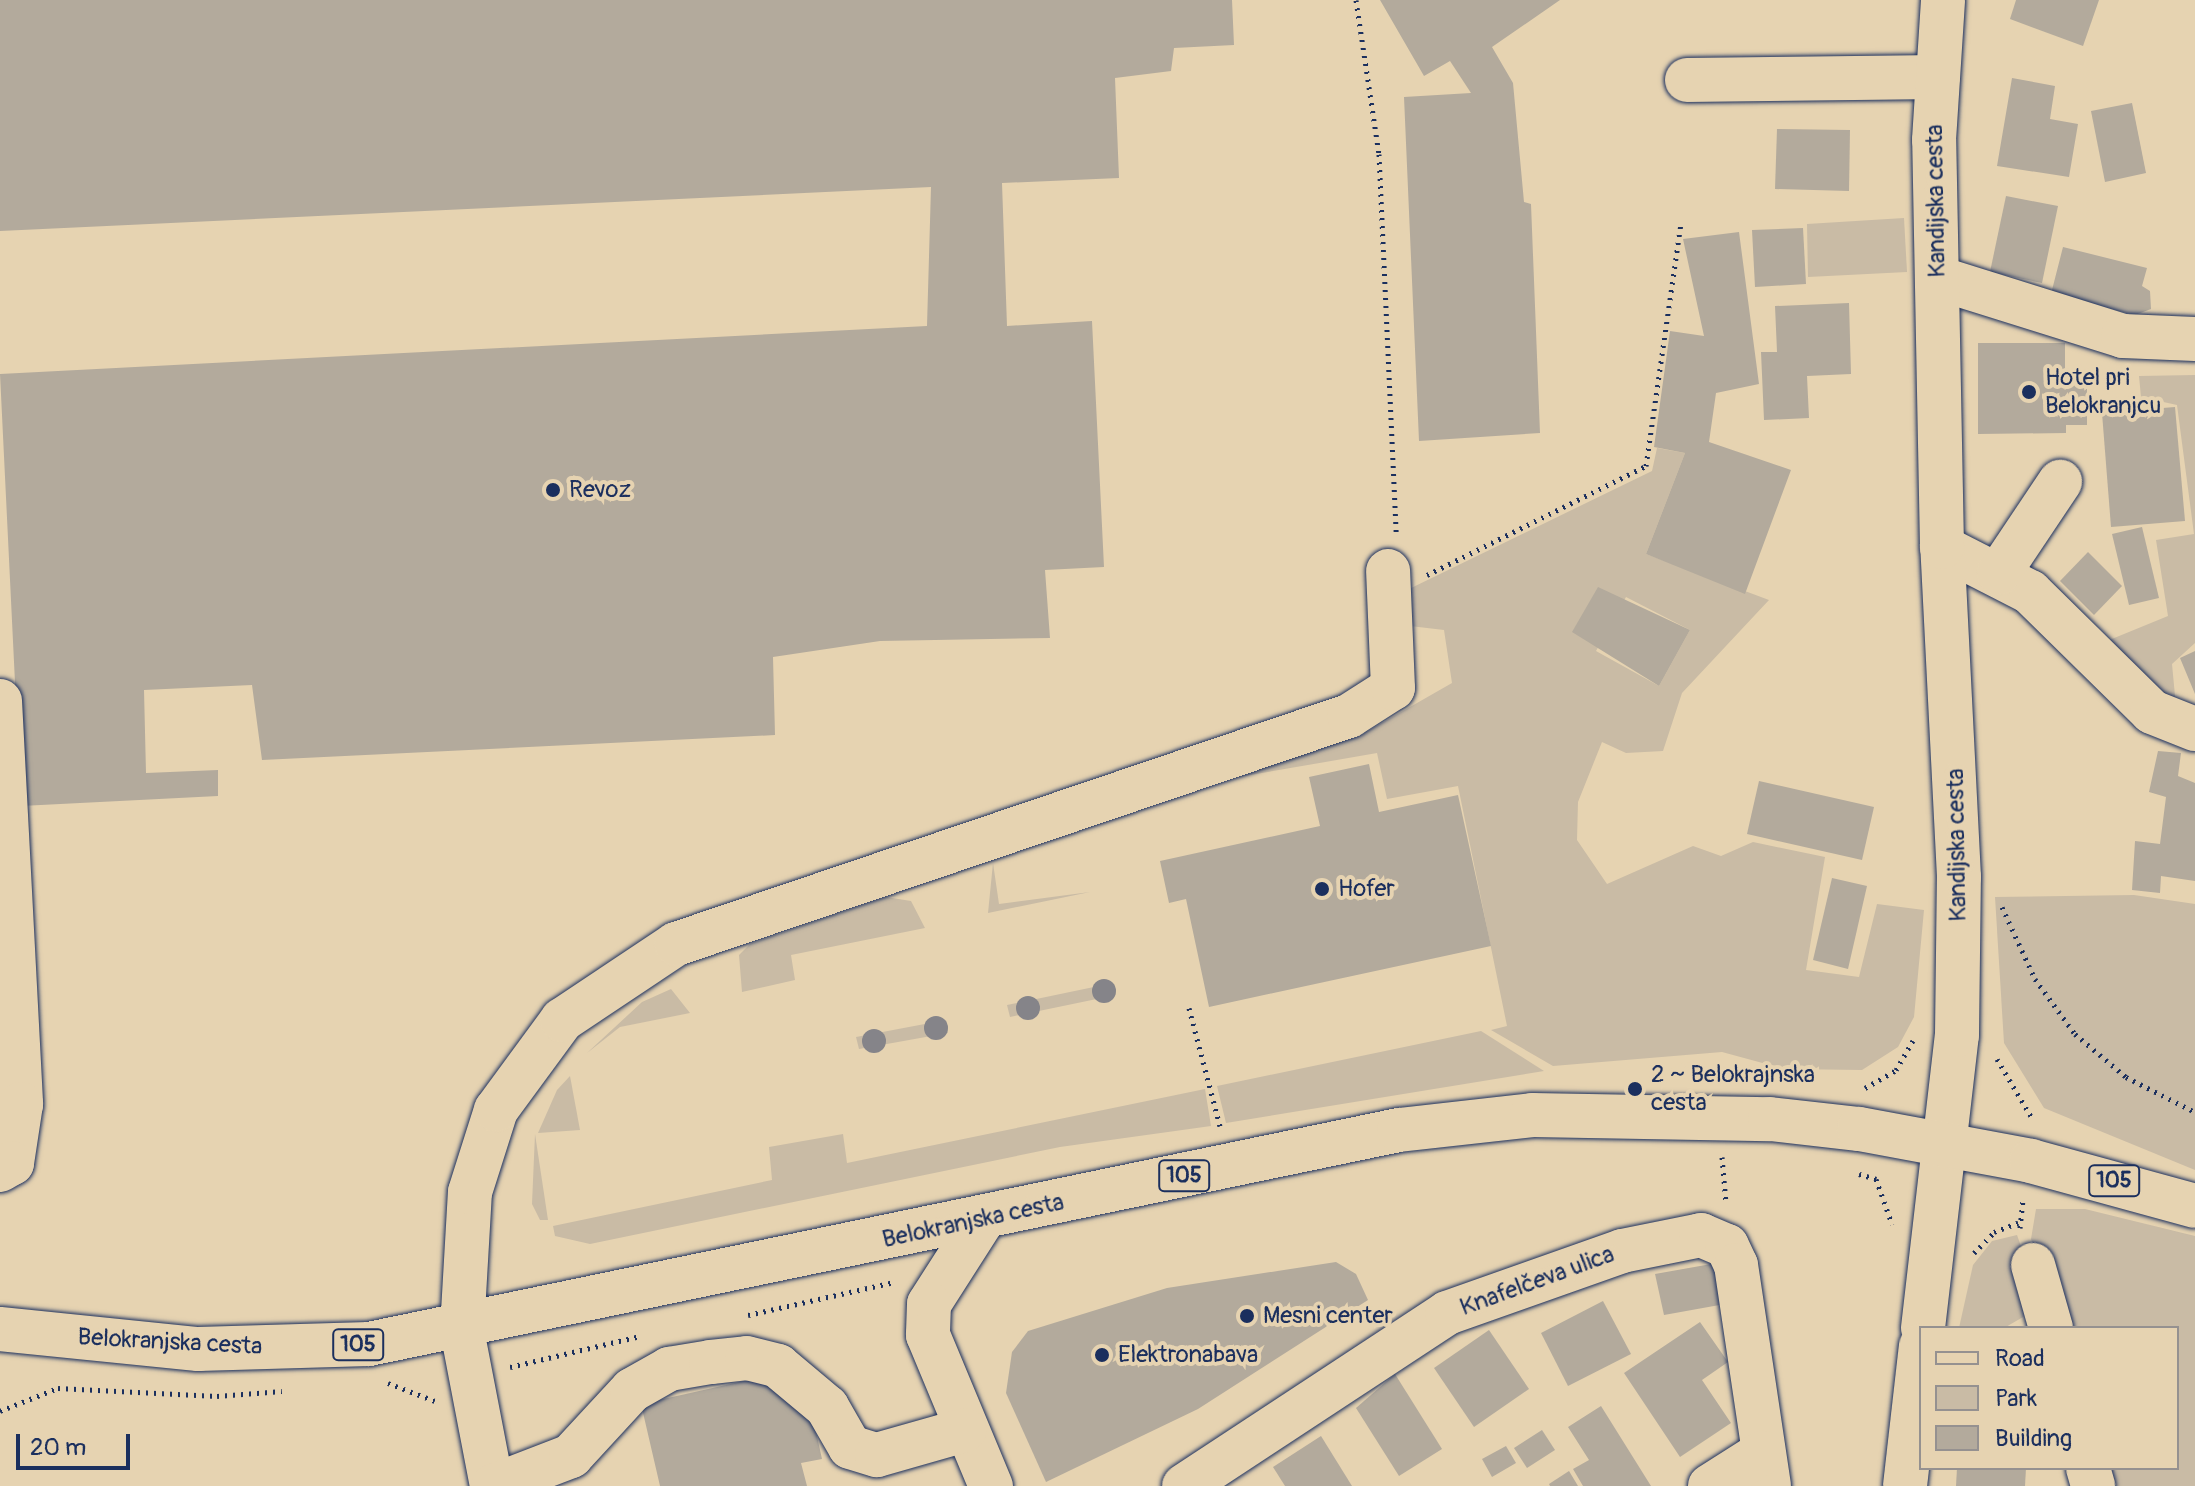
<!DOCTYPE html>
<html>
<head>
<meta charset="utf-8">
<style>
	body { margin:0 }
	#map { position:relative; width:2195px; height:1486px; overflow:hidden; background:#e6d3b1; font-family:Pangolin,sans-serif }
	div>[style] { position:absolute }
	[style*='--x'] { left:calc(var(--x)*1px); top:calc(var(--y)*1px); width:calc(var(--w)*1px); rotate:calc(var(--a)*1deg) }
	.green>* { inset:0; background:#c9bba5 }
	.building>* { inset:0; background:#b3aa9c }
	.path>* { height:5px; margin-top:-2.5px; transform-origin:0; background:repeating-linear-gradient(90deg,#1b2f5e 0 2px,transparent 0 8px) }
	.roads { filter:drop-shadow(0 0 2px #1b2f5e) drop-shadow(0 0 2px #1b2f5e) }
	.minor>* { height:44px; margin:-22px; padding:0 22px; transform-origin:22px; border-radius:22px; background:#e6d3b1 }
	.major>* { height:44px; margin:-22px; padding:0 22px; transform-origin:22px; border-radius:22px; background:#e6d3b1 }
	.trees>* { width:24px; height:24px; margin:-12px; border-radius:50%; background:#858489 }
	.dots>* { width:22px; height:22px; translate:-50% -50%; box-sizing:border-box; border:4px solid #e6d3b1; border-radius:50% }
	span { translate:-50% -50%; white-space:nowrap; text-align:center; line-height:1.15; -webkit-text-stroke:8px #e6d3b1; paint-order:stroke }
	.shield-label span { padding:2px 6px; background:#e6d3b1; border:2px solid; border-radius:6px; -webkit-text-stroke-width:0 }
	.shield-label { font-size:22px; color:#1b2f5e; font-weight:700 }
	.street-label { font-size:24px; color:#1b2f5e }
	.poi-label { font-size:24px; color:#1b2f5e }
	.left { translate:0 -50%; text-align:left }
	.legend { position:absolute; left:1919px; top:1326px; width:260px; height:144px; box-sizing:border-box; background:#e6d3b1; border:2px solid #959190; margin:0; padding:10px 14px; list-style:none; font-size:24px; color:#1b2f5e }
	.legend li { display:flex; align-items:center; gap:16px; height:40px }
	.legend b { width:40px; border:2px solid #959190 }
	.scale { position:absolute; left:16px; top:1434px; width:114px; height:36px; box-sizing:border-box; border:4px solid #1b2f5e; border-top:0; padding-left:10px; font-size:24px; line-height:28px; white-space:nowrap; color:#1b2f5e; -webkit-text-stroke:6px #e6d3b1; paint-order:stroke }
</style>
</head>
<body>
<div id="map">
	<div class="green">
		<div style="clip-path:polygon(1904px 218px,1907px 272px,1808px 277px,1807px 224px)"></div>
		<div style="clip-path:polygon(2195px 375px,2195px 643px,2172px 664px,2177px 717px,2102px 643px,2168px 616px,2156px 540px,2194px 534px,2177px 405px,2141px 397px,2139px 376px)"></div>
		<div style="clip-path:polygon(evenodd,1657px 448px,1685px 453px,1646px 554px,1769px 600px,1682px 693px,1663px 751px,1626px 753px,1602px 742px,1578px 802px,1577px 840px,1607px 884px,1693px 846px,1721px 856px,1753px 842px,1825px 857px,1806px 970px,1859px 977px,1877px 904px,1924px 910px,1914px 1017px,1898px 1047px,1862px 1070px,1785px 1069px,1722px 1052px,1553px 1066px,1491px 1030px,1507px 1026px,1458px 786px,1387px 799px,1377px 753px,1239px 777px,1368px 731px,1452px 683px,1444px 630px,1410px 626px,1407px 590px,1652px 471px,1657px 448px,1626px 597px,1690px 630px,1659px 686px,1596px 651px,1626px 597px)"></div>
		<div style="clip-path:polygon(993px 863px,999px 904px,1090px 892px,988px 913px)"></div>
		<div style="clip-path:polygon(2134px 895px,2195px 904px,2195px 1170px,2044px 1108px,2004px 1043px,1995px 897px)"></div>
		<div style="clip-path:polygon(886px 897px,911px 901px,925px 928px,791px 955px,795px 980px,742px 992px,739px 955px,750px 944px)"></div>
		<div style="clip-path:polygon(1113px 983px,1116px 995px,1010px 1017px,1007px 1005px)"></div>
		<div style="clip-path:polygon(671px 989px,690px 1013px,620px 1027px,587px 1053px,642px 1002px)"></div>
		<div style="clip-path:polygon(946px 1020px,948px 1033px,859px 1049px,856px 1037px)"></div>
		<div style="clip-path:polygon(1481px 1031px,1544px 1071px,1226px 1123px,1217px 1086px)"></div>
		<div style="clip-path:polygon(570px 1076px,580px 1130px,538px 1133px,557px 1090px)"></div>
		<div style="clip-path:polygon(1205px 1089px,1211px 1126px,1060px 1147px,590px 1244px,555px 1236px,553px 1226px,772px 1180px,769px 1147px,843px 1134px,847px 1163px)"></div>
		<div style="clip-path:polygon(535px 1134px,548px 1220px,540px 1220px,532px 1204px)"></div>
		<div style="clip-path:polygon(2036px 1209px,2085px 1209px,2195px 1236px,2195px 1486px,2108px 1486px,2103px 1468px,2177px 1468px,2177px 1328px,2064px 1328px,2031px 1239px)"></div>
		<div style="clip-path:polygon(2017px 1235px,2042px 1306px,2004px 1328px,1959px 1328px,1973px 1265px,1992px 1241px)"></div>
	</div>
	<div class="building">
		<div style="clip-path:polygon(0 0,1232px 0,1234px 45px,1174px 48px,1171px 71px,1115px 78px,1119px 178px,1002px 183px,1007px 326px,1092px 321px,1104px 567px,1045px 570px,1050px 638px,880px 641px,773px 657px,775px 735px,262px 760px,252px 685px,144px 690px,146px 773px,218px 770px,218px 796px,21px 806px,0 374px,927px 326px,931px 187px,0 231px)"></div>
		<div style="clip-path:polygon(1380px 0,1560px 0,1492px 47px,1513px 83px,1524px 202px,1531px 204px,1540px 433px,1419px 441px,1404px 97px,1471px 93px,1450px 61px,1424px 76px)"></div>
		<div style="clip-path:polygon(2016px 0,2099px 0,2083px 46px,2010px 19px)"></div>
		<div style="clip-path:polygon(2012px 78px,2055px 86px,2050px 119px,2078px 124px,2069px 177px,1997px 166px)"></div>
		<div style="clip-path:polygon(2132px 103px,2146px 173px,2105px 182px,2091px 111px)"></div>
		<div style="clip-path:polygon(1777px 129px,1850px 130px,1849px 191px,1775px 189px)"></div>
		<div style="clip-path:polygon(2006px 196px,2058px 206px,2042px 283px,1990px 272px)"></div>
		<div style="clip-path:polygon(1803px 228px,1806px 284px,1755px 287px,1752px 230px)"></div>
		<div style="clip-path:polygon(1739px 232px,1759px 384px,1716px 393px,1709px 442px,1791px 470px,1745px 594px,1646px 554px,1685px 453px,1654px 447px,1670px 331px,1704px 336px,1683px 239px)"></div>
		<div style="clip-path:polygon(2063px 247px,2147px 268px,2142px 286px,2150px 291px,2151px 309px,2135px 315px,2051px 294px)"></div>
		<div style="clip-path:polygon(1849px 303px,1851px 374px,1807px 376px,1809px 418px,1764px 420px,1761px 352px,1777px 352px,1775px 306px)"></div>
		<div style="clip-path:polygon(1978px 343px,2065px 343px,2065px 371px,2087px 371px,2087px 425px,2066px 425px,2066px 433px,1978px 434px)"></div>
		<div style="clip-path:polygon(2175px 407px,2185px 521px,2111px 527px,2102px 413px)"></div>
		<div style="clip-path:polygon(2142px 527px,2159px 598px,2129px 605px,2112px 534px)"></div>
		<div style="clip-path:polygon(2088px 552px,2122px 586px,2094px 615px,2060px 581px)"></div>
		<div style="clip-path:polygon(1598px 587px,1690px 630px,1659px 686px,1572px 632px)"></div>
		<div style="clip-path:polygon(2195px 651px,2195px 694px,2180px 658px)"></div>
		<div style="clip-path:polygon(2158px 751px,2181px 753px,2178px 776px,2195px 783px,2195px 881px,2161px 876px,2160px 893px,2132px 890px,2135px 841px,2160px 844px,2166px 797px,2149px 792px)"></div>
		<div style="clip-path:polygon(1369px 764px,1379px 812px,1458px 795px,1491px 946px,1209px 1007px,1186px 899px,1169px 903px,1160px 861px,1320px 826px,1309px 777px)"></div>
		<div style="clip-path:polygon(1759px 781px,1874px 807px,1862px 860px,1747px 834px)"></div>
		<div style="clip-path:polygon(1832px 878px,1867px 886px,1848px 969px,1813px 960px)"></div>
		<div style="clip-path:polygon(1336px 1262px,1356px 1274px,1368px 1300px,1198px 1409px,1046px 1482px,1006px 1393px,1012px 1352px,1028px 1331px,1167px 1288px)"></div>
		<div style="clip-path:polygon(1717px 1263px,1725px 1304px,1664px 1315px,1655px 1274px)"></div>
		<div style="clip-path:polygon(1603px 1301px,1631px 1354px,1568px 1386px,1541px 1333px)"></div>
		<div style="clip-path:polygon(1700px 1322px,1728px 1362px,1702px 1380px,1731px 1423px,1680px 1457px,1624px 1373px)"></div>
		<div style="clip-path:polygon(1489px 1330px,1529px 1389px,1474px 1427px,1434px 1368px)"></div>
		<div style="clip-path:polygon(802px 1368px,822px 1459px,801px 1463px,807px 1486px,660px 1486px,641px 1404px)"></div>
		<div style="clip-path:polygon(1395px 1374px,1442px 1449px,1399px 1476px,1356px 1408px)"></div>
		<div style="clip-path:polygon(1601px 1406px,1651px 1486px,1583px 1486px,1573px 1469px,1589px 1460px,1568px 1427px)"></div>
		<div style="clip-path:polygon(1542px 1430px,1555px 1450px,1527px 1468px,1514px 1448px)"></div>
		<div style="clip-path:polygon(1321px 1436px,1352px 1486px,1285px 1486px,1273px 1467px)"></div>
		<div style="clip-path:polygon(1506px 1446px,1516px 1463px,1492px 1477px,1482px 1459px)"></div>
		<div style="clip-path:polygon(1957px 1468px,2026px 1468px,2025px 1486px,1956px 1486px)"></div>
		<div style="clip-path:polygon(1569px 1471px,1578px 1486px,1550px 1486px,1549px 1484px)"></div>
	</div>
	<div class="path">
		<div style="--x:1356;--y:0;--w:156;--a:81.5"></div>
		<div style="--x:1379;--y:154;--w:381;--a:87.4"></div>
		<div style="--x:1427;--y:575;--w:245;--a:-26.5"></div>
		<div style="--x:1646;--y:466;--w:246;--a:-81.8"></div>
		<div style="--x:2002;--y:907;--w:79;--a:65.4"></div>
		<div style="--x:2035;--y:979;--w:68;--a:54"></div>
		<div style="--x:2075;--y:1034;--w:67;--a:40.1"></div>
		<div style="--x:2126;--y:1077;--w:77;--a:26.9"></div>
		<div style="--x:1189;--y:1008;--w:122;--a:75.3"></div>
		<div style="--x:1997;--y:1059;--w:69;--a:59.3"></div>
		<div style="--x:1865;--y:1088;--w:36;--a:-30"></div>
		<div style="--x:1896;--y:1070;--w:34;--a:-60"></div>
		<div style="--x:1722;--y:1157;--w:46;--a:85"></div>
		<div style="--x:1859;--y:1174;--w:18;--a:16"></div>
		<div style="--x:1876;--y:1179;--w:48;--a:70.4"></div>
		<div style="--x:2020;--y:1228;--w:29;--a:-84"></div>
		<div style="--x:1974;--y:1253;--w:29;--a:-46"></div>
		<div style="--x:1994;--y:1232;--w:26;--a:-21"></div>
		<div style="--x:748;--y:1315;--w:150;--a:-12.7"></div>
		<div style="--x:510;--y:1367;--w:134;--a:-13.4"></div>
		<div style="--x:388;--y:1383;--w:50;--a:21"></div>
		<div style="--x:0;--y:1411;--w:62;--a:-21.6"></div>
		<div style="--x:58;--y:1388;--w:159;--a:2.9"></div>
		<div style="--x:217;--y:1396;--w:65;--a:-4.4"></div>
	</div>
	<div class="roads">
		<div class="minor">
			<div style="--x:1687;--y:80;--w:251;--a:-0.7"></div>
			<div style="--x:1938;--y:278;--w:194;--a:17.4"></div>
			<div style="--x:2123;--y:336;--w:72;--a:2.4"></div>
			<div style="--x:1942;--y:547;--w:99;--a:27.1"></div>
			<div style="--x:2030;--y:592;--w:171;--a:44.5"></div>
			<div style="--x:2152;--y:712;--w:46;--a:21.6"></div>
			<div style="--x:1999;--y:573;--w:110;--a:-56.2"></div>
			<div style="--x:0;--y:701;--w:404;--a:87"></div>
			<div style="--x:21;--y:1104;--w:60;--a:98.7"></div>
			<div style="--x:12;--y:1163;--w:14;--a:150"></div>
			<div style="--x:984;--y:1218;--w:102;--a:122.6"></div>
			<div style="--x:929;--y:1304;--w:31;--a:92"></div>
			<div style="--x:928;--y:1335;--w:164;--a:67.4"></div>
			<div style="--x:2033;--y:1265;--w:66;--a:74.1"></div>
			<div style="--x:2088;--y:1468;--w:19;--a:74"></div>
			<div style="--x:492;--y:1486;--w:159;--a:-100.9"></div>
			<div style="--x:462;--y:1330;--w:138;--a:-86.7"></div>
			<div style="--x:470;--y:1192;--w:86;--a:-72.4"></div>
			<div style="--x:496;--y:1110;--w:112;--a:-53.7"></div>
			<div style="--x:562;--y:1020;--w:137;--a:-33.7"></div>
			<div style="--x:676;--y:944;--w:711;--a:-18.72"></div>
			<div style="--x:1349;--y:716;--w:52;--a:-32.5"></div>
			<div style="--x:1393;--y:688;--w:117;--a:-92.4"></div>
			<div style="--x:493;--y:1486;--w:84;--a:-21"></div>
			<div style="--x:571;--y:1456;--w:90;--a:-47.3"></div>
			<div style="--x:632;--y:1390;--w:43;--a:-29.6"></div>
			<div style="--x:669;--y:1369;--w:43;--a:-9.5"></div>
			<div style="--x:711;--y:1362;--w:36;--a:-6"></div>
			<div style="--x:747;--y:1358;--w:32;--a:14"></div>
			<div style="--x:778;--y:1366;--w:64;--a:39.9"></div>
			<div style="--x:827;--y:1407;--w:46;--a:60.1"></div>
			<div style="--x:850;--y:1447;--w:28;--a:17"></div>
			<div style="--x:877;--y:1455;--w:91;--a:-15.9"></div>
			<div style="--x:1184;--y:1486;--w:315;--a:-33.3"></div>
			<div style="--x:1447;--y:1313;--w:186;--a:-19.5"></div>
			<div style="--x:1622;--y:1251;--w:81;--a:-11.4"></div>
			<div style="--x:1701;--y:1235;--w:28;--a:23"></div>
			<div style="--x:1727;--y:1246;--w:21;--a:65"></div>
			<div style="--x:1736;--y:1265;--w:223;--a:81.5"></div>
			<div style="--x:1710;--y:1486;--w:62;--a:-32.4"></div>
		</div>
		<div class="major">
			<div style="--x:1923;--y:1328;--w:295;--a:-83.4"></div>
			<div style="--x:1957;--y:1035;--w:158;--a:-89.3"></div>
			<div style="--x:1959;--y:877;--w:330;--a:-92.9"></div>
			<div style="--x:1942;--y:547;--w:407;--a:-91.1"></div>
			<div style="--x:1934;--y:140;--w:140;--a:-86.3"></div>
			<div style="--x:0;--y:1329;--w:199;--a:5.8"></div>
			<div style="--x:198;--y:1349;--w:171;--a:-1.7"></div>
			<div style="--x:369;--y:1344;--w:1052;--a:-11.74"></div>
			<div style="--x:1399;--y:1130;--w:134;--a:-6.4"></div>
			<div style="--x:1532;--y:1115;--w:238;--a:1"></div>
			<div style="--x:1770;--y:1119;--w:90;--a:6.4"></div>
			<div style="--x:1859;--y:1129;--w:175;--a:10.5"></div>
			<div style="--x:2031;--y:1161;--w:170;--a:15.3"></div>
			<div style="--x:1905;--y:1486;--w:141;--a:-83.5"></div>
		</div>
	</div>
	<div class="trees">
		<div style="left:1104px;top:991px"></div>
		<div style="left:1028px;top:1008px"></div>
		<div style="left:936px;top:1028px"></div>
		<div style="left:874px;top:1041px"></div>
	</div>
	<div class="dots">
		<div style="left:2029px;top:392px;background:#1b2f5e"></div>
		<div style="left:553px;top:490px;background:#1b2f5e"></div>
		<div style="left:1322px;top:889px;background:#1b2f5e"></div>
		<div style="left:1635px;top:1089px;background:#1b2f5e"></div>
		<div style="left:1247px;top:1316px;background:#1b2f5e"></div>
		<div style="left:1102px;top:1355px;background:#1b2f5e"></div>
	</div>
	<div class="shield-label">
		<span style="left:1184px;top:1176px">105</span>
		<span style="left:2114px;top:1181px">105</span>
		<span style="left:358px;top:1345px">105</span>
	</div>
	<div class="street-label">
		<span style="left:1936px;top:201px;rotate:-91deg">Kandijska cesta</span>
		<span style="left:1957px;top:845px;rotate:-91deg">Kandijska cesta</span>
		<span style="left:973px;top:1221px;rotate:-12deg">Belokranjska cesta</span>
		<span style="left:1537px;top:1281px;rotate:-20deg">Knafelčeva ulica</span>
		<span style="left:170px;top:1342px;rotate:3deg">Belokranjska cesta</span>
	</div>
	<div class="poi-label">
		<span class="left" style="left:2045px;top:392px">Hotel pri<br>Belokranjcu</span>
		<span class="left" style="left:569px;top:490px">Revoz</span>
		<span class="left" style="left:1338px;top:889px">Hofer</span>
		<span class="left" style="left:1651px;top:1089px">2 ~ Belokrajnska<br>cesta</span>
		<span class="left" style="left:1263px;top:1316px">Mesni center</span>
		<span class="left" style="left:1118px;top:1355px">Elektronabava</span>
	</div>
	<ul class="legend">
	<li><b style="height:10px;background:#e6d3b1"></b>Road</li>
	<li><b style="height:22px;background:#c9bba5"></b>Park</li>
	<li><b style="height:22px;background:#b3aa9c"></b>Building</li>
	</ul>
	<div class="scale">20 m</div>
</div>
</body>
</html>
